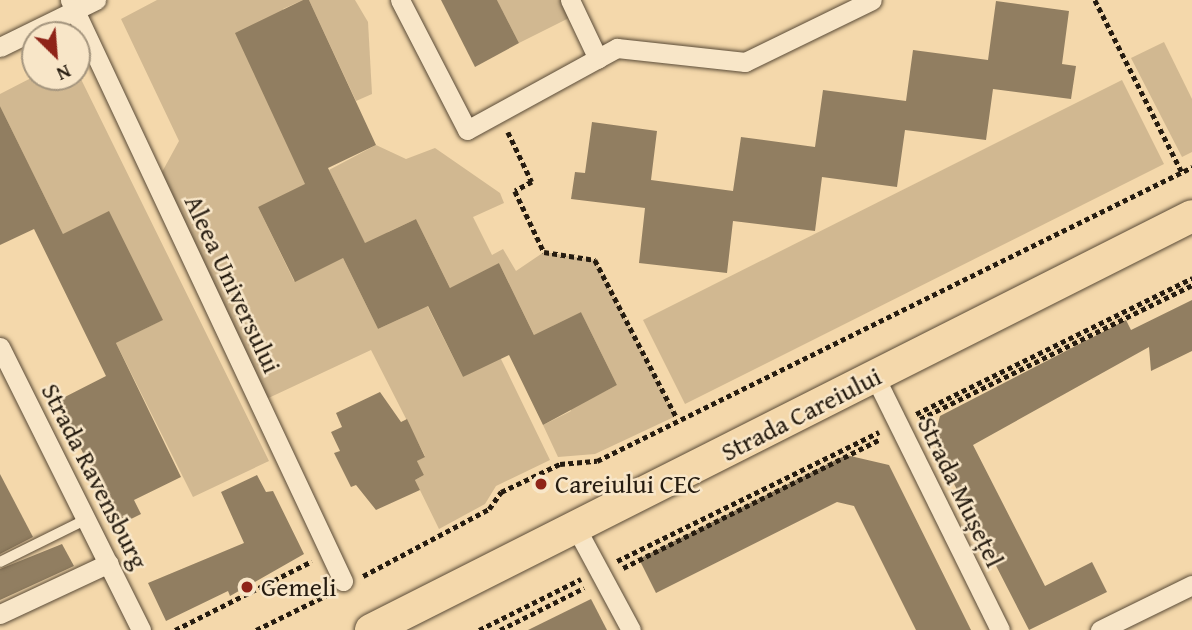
<!DOCTYPE html>
<html>
<head>
<meta charset="utf-8">
<style>
	body { margin:0 }
	#map { position:relative; width:1192px; height:630px; overflow:hidden; background:#f4d8ab; font-family:"Gentium Book Plus",serif }
	div>[style] { position:absolute }
	[style*='--x'] { left:calc(var(--x)*1px); top:calc(var(--y)*1px); width:calc(var(--w)*1px); rotate:calc(var(--a)*1deg) }
	.green>* { inset:0; background:#d1b891 }
	.building>* { inset:0; background:#917e61 }
	.path>* { height:4.5px; margin-top:-2.25px; transform-origin:0; background:repeating-linear-gradient(90deg,#261c10 0 5px,transparent 0 8.5px) }
	.roads { filter:drop-shadow(0 0 2px #5a4b37) drop-shadow(0 0 2px #5a4b37) }
	.service>* { height:10px; margin:-5px; padding:0 5px; transform-origin:5px; border-radius:5px; background:#f8e6c8 }
	.minor>* { height:19px; margin:-9.5px; padding:0 9.5px; transform-origin:9.5px; border-radius:9.5px; background:#f8e6c8 }
	.primary>* { height:32px; margin:-16px; padding:0 16px; transform-origin:16px; border-radius:16px; background:#f4d8ab }
	.dots>* { width:19px; height:19px; translate:-50% -50%; box-sizing:border-box; border:4px solid #f8e6c8; border-radius:50% }
	span { translate:-50% -50%; white-space:nowrap; text-align:center; line-height:1.15; -webkit-text-stroke:5px #f8e6c8; paint-order:stroke }
	.street-label { font-size:26px; color:#261c10 }
	.poi-label { font-size:26px; color:#261c10 }
	.left { translate:0 -50%; text-align:left }
	.north { position:absolute; left:21px; top:21px; width:70px; height:70px; box-sizing:border-box; background:#f8e6c8; border:2px solid #a4957e; border-radius:50%; rotate:155deg; font-size:19px; font-weight:700; line-height:28px; text-align:center; color:#261c10 }
	.north::after { content:''; display:block; margin:auto; width:24px; height:32px; background:#8f2418; clip-path:polygon(50% 0,100% 100%,50% 72%,0 100%) }
</style>
</head>
<body>
<div id="map">
	<div class="green">
		<div style="clip-path:polygon(157px 0,303px 0,283px 9px,291px 27px,319px 200px,258px 207px,294px 281px,334px 240px,378px 329px,404px 317px,419px 289px,463px 377px,500px 357px,550px 460px,496px 486px,485px 504px,439px 529px,415px 480px,424px 475px,417px 461px,425px 456px,371px 350px,260px 402px,156px 183px,179px 141px,121px 19px)"></div>
		<div style="clip-path:polygon(309px 0,355px 0,368px 22px,372px 94px,356px 101px)"></div>
		<div style="clip-path:polygon(497px 0,570px 0,577px 14px,519px 43px)"></div>
		<div style="clip-path:polygon(1164px 42px,1192px 99px,1192px 152px,1182px 157px,1131px 58px)"></div>
		<div style="clip-path:polygon(77px 71px,269px 461px,193px 497px,116px 343px,162px 320px,63px 234px,0 106px,0 94px,35px 76px,77px 77px)"></div>
		<div style="clip-path:polygon(1122px 80px,1164px 164px,685px 404px,643px 320px)"></div>
		<div style="clip-path:polygon(376px 145px,406px 159px,435px 148px,500px 193px,504px 203px,473px 217px,492px 255px,503px 249px,516px 271px,544px 252px,595px 260px,676px 416px,595px 454px,558px 457px,543px 425px,571px 411px,564px 395px,594px 397px,617px 385px,581px 312px,553px 326px,542px 351px,499px 263px,461px 310px,416px 219px,388px 232px,373px 260px,329px 170px)"></div>
	</div>
	<div class="building">
		<div style="clip-path:polygon(303px 0,309px 0,376px 145px,328px 168px,365px 243px,416px 219px,450px 288px,499px 263px,534px 335px,581px 312px,617px 385px,543px 425px,509px 355px,463px 377px,428px 306px,378px 329px,343px 258px,295px 282px,258px 207px,305px 184px,235px 33px)"></div>
		<div style="clip-path:polygon(441px 0,497px 0,519px 43px,475px 67px)"></div>
		<div style="clip-path:polygon(996px 1px,1069px 11px,1062px 64px,1076px 66px,1071px 99px,993px 89px,986px 140px,905px 130px,897px 187px,822px 177px,815px 231px,733px 221px,727px 273px,639px 263px,645px 208px,571px 199px,575px 172px,585px 173px,592px 122px,657px 131px,651px 180px,733px 191px,741px 137px,815px 147px,823px 90px,906px 101px,913px 50px,988px 60px)"></div>
		<div style="clip-path:polygon(0 106px,63px 234px,109px 211px,163px 320px,116px 343px,181px 477px,134px 500px,141px 514px,119px 525px,57px 401px,106px 376px,34px 229px,0 245px)"></div>
		<div style="clip-path:polygon(1192px 300px,1192px 351px,1151px 371px,1149px 347px,973px 445px,1045px 586px,1092px 562px,1107px 592px,1029px 630px,933px 443px,940px 416px,1126px 320px,1131px 330px)"></div>
		<div style="clip-path:polygon(380px 392px,401px 422px,407px 419px,425px 457px,417px 461px,424px 475px,415px 480px,420px 490px,376px 510px,356px 485px,351px 487px,334px 453px,340px 451px,331px 432px,342px 427px,336px 413px)"></div>
		<div style="clip-path:polygon(846px 455px,889px 465px,971px 630px,916px 630px,854px 506px,837px 502px,656px 593px,639px 559px)"></div>
		<div style="clip-path:polygon(0 474px,33px 537px,0 554px)"></div>
		<div style="clip-path:polygon(257px 475px,266px 492px,273px 491px,304px 554px,230px 596px,228px 591px,166px 621px,148px 583px,244px 543px,221px 492px)"></div>
		<div style="clip-path:polygon(62px 544px,74px 566px,0 600px,0 569px)"></div>
		<div style="clip-path:polygon(591px 599px,607px 630px,528px 630px)"></div>
	</div>
	<div class="path">
		<div style="--x:1095;--y:0;--w:193;--a:63.2"></div>
		<div style="--x:508;--y:132;--w:55;--a:64.4"></div>
		<div style="--x:532;--y:182;--w:19;--a:152"></div>
		<div style="--x:515;--y:191;--w:68;--a:64.6"></div>
		<div style="--x:544;--y:252;--w:52;--a:8.9"></div>
		<div style="--x:595;--y:260;--w:176;--a:62.6"></div>
		<div style="--x:916;--y:414;--w:308;--a:-26.2"></div>
		<div style="--x:920;--y:419;--w:303;--a:-26.2"></div>
		<div style="--x:617;--y:561;--w:292;--a:-26.2"></div>
		<div style="--x:623;--y:568;--w:288;--a:-26.6"></div>
		<div style="--x:363;--y:576;--w:143;--a:-28"></div>
		<div style="--x:489;--y:509;--w:21;--a:-55"></div>
		<div style="--x:501;--y:492;--w:65;--a:-25.4"></div>
		<div style="--x:560;--y:464;--w:37;--a:-5"></div>
		<div style="--x:597;--y:461;--w:664;--a:-26.29"></div>
		<div style="--x:175;--y:630;--w:153;--a:-26.7"></div>
		<div style="--x:256;--y:630;--w:79;--a:-26.2"></div>
		<div style="--x:479;--y:630;--w:114;--a:-26.6"></div>
		<div style="--x:500;--y:630;--w:94;--a:-26.6"></div>
	</div>
	<div class="roads">
		<div class="service">
			<div style="--x:0;--y:562;--w:97;--a:-26.3"></div>
		</div>
		<div class="minor">
			<div style="--x:70;--y:0;--w:642;--a:64.83"></div>
			<div style="--x:400;--y:0;--w:146;--a:62.7"></div>
			<div style="--x:467;--y:130;--w:171;--a:-28.7"></div>
			<div style="--x:617;--y:48;--w:129;--a:6.2"></div>
			<div style="--x:745;--y:62;--w:141;--a:-26"></div>
			<div style="--x:570;--y:0;--w:65;--a:64.6"></div>
			<div style="--x:0;--y:47;--w:107;--a:-26.1"></div>
			<div style="--x:0;--y:347;--w:316;--a:63.5"></div>
			<div style="--x:875;--y:377;--w:282;--a:63.7"></div>
			<div style="--x:575;--y:526;--w:118;--a:61.7"></div>
			<div style="--x:0;--y:614;--w:120;--a:-25.1"></div>
			<div style="--x:1100;--y:630;--w:102;--a:-26.1"></div>
		</div>
		<div class="primary">
			<div style="--x:371;--y:630;--w:919;--a:-26.76"></div>
		</div>
	</div>
	<div class="dots">
		<div style="left:541px;top:484px;background:#8f2418"></div>
		<div style="left:247px;top:587px;background:#8f2418"></div>
	</div>
	<div class="street-label">
		<span style="left:233px;top:284px;rotate:65deg">Aleea Universului</span>
		<span style="left:801px;top:414px;rotate:-27deg">Strada Careiului</span>
		<span style="left:95px;top:476px;rotate:63deg">Strada Ravensburg</span>
		<span style="left:961px;top:492px;rotate:64deg">Strada Mușețel</span>
	</div>
	<div class="poi-label">
		<span class="left" style="left:555px;top:484px">Careiului CEC</span>
		<span class="left" style="left:261px;top:587px">Gemeli</span>
	</div>
	<div class="north">N</div>
</div>
</body>
</html>
